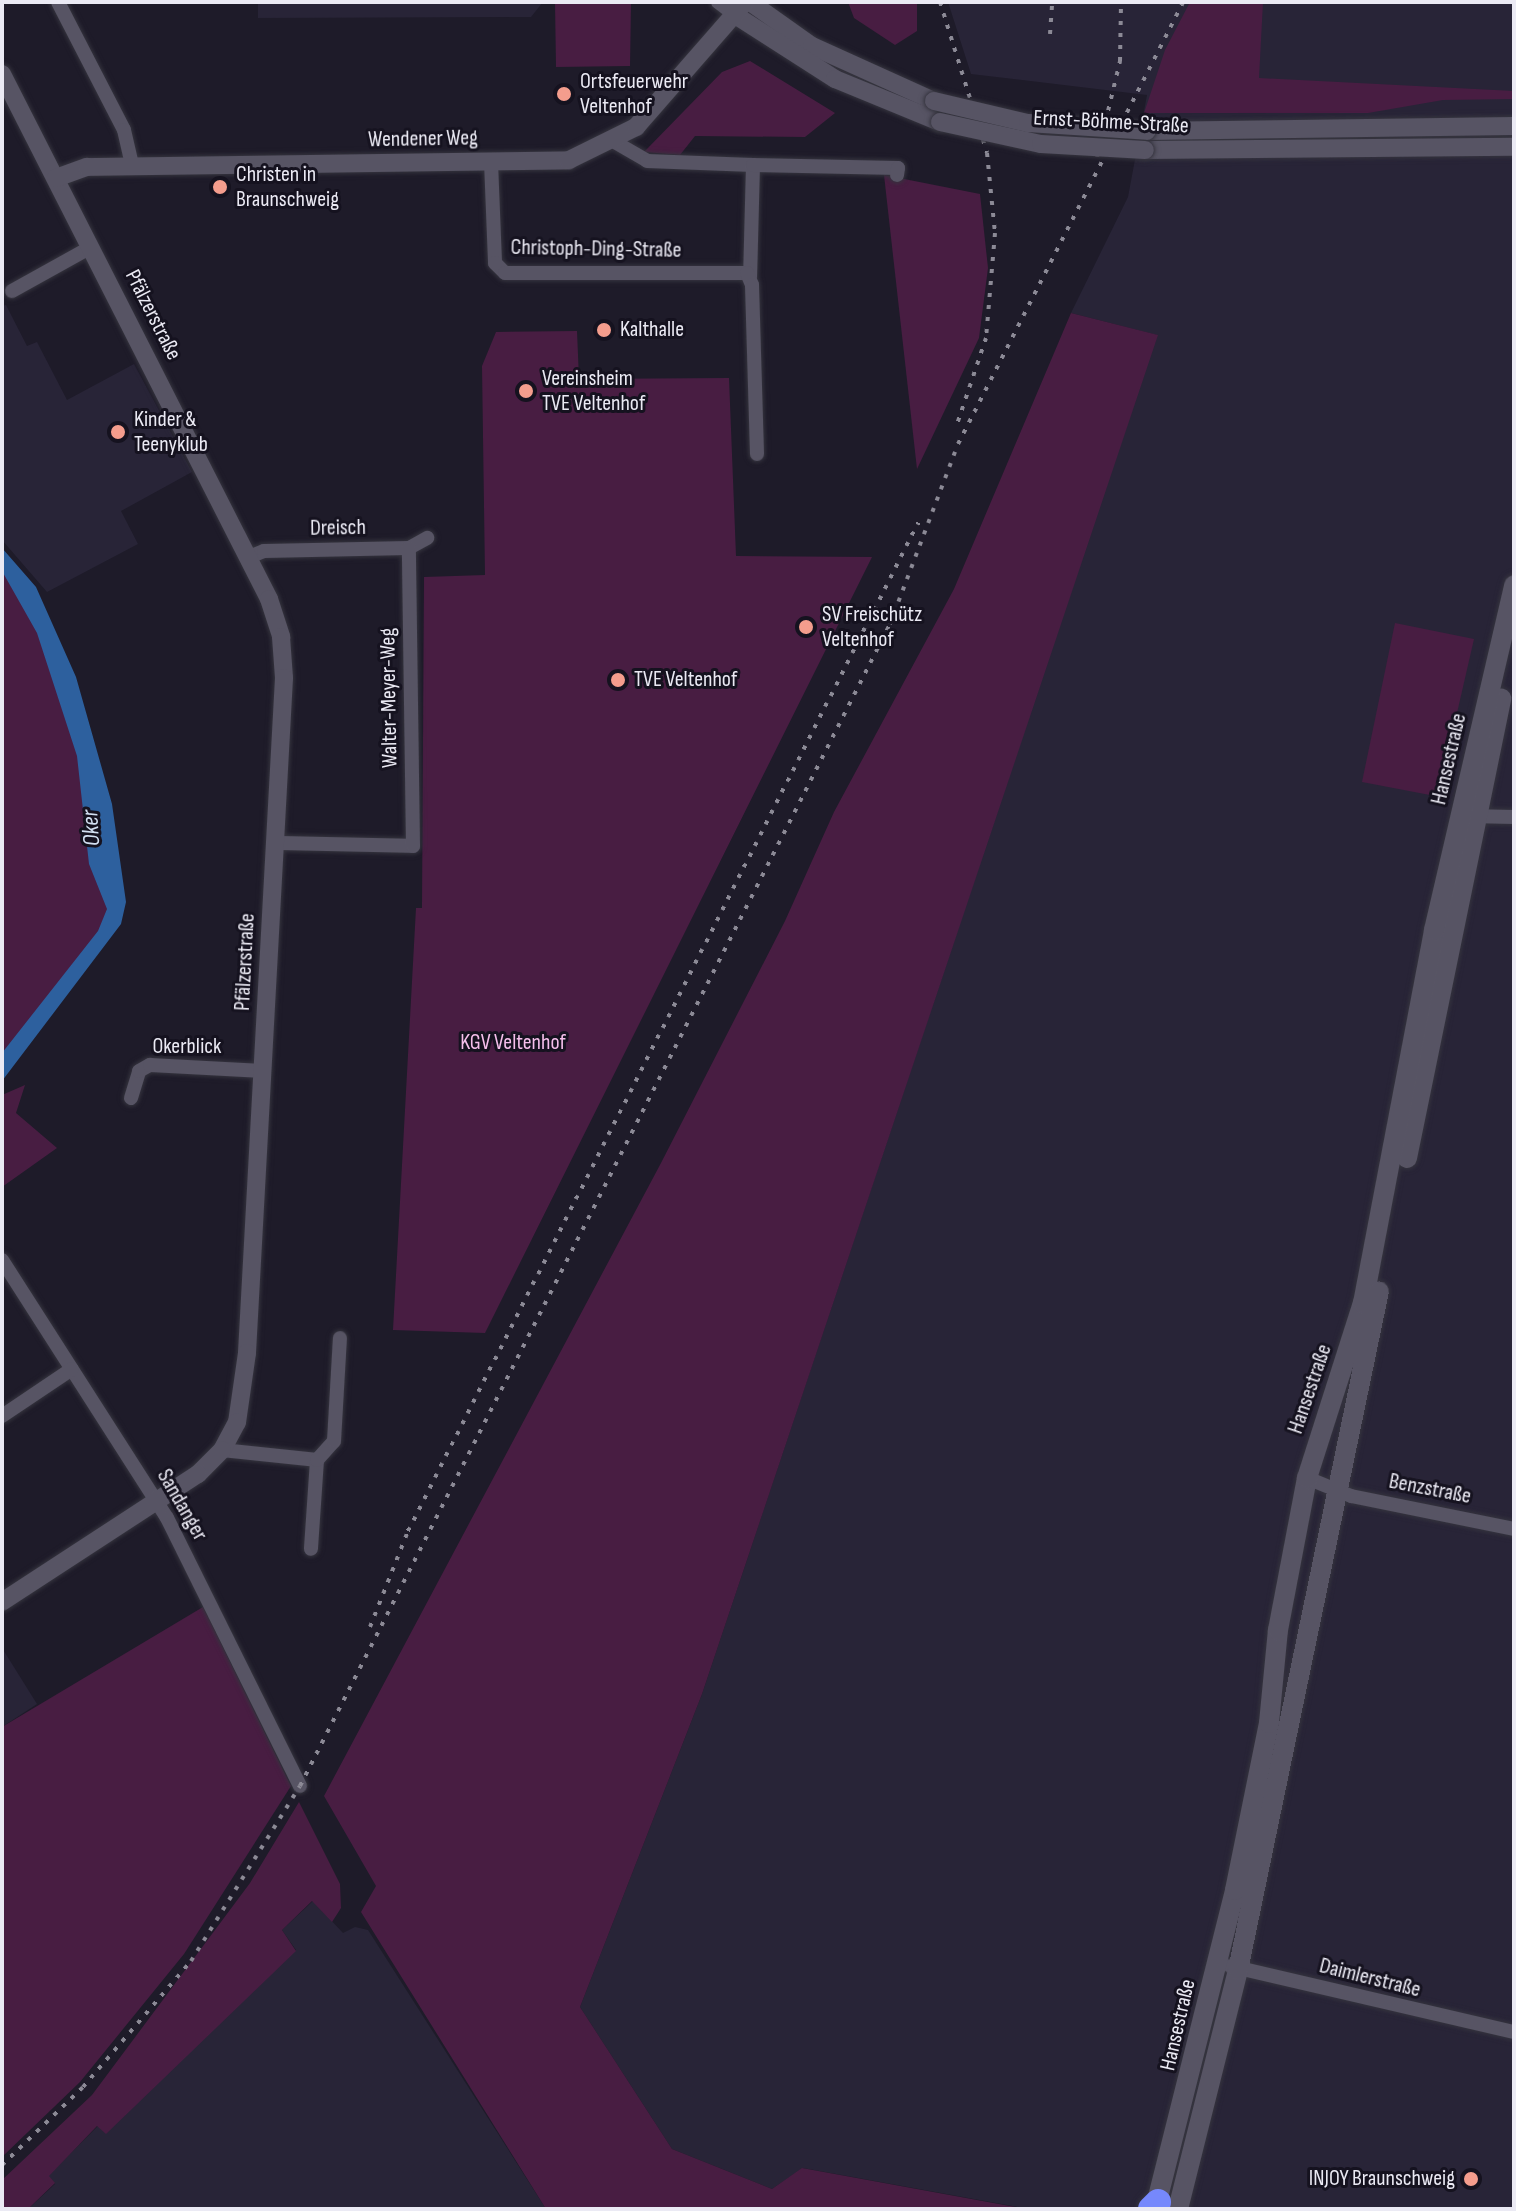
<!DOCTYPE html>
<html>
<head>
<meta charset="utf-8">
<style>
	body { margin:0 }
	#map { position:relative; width:1516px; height:2211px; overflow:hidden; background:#1e1b29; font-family:"Sofia Sans Condensed",sans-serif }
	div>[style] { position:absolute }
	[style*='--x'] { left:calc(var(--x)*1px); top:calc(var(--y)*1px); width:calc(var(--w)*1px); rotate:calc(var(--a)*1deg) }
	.built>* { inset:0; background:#282437 }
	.green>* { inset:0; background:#481d42 }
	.water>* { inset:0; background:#2d609e }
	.roads { filter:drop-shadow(0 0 2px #35343e) drop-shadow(0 0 2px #35343e) }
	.minor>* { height:14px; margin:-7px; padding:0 7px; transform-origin:7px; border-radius:7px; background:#575464 }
	.tertiary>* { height:18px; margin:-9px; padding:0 9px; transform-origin:9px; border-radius:9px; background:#575464 }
	.secondary>* { height:20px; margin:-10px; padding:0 10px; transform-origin:10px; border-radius:10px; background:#575464 }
	.motorway>* { height:26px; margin:-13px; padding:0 13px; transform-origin:13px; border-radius:13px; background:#7688fc }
	.rail>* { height:4px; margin-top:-2px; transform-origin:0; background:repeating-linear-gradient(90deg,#8c8a96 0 4px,transparent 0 12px) }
	.bridges { filter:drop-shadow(0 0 2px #35343e) drop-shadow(0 0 2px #35343e) }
	.tertiary-bridge>* { height:18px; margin:-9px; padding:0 9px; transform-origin:9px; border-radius:9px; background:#575464 }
	.dots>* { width:22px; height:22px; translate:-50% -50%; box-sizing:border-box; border:4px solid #15121f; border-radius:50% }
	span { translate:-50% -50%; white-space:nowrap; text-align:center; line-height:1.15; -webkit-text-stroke:6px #15121f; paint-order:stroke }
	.poi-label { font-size:22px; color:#ebeaf4 }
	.left { translate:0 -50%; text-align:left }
	.right { translate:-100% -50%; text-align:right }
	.street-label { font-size:22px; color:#ebeaf4 }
	.park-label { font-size:22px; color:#f5beeb }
	.water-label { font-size:24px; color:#d2dff1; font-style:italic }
	.frame { position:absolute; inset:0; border:4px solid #ebeaf4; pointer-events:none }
</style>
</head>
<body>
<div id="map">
	<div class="built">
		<div style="clip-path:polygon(258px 2px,543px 2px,531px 17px,258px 18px)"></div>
		<div style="clip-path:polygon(948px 2px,1514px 2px,1514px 2209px,1029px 2209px,803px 2168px,772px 2189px,672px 2149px,580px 2007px,702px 1694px,1157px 335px,1071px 313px,1128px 197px,1147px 95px,971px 74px)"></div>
		<div style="clip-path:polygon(6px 305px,27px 346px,37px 342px,67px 400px,134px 364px,192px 472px,121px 511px,138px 544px,47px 592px,2px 540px,2px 306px)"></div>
		<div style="clip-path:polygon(2px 1648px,37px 1704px,2px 1727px)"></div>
		<div style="clip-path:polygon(313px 1901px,343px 1933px,355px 1927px,368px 1930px,546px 2209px,28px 2209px,55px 2184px,48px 2176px,98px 2126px,106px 2133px,296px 1950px,282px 1930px)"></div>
	</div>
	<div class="green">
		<div style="clip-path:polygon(555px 2px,631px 2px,630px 66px,556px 67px)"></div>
		<div style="clip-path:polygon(848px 2px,917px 2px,917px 31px,895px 45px,854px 18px)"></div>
		<div style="clip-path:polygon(1190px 2px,1263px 2px,1259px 78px,1514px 91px,1514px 99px,1443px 100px,1368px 113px,1144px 113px,1165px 50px)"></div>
		<div style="clip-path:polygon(750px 61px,835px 113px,805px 137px,695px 136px,680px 155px,644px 152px,722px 72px)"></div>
		<div style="clip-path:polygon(884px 175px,980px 194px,988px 268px,979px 338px,917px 469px)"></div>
		<div style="clip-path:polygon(1071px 313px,1158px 335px,702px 1694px,580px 2007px,672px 2149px,772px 2189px,802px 2168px,1026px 2209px,546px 2209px,361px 1912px,376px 1886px,324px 1796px,661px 1163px,785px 921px,834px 812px,954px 589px)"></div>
		<div style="clip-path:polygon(577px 331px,579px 379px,729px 378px,736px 556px,872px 557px,485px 1333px,393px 1330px,416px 908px,422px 908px,424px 577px,485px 575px,482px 366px,496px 332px)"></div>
		<div style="clip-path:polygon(2px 564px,35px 607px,75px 706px,113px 906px,106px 928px,2px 1072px)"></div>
		<div style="clip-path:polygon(1395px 623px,1474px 639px,1440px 787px,1430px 795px,1362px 782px)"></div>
		<div style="clip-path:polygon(25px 1085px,16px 1113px,57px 1148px,2px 1187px,2px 1095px)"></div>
		<div style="clip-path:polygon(203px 1607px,291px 1786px,184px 1954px,80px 2082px,2px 2157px,2px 1727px)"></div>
		<div style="clip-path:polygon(299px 1802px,340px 1884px,341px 1908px,332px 1922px,312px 1901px,282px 1930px,296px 1951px,106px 2134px,97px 2126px,49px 2176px,55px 2183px,28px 2209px,2px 2209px,2px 2180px,92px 2095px,250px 1883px)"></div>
	</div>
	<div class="water">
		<div style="clip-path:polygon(2px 548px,36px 587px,76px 677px,112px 804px,126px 902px,121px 924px,2px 1081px,2px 1053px,98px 931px,107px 909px,89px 864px,77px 756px,37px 633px,2px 571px)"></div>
	</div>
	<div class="roads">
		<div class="minor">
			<div style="--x:58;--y:2;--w:144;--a:62.7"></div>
			<div style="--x:124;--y:130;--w:37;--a:77"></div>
			<div style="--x:718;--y:2;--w:21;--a:37"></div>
			<div style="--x:613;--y:141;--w:39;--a:30"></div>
			<div style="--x:647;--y:161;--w:106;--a:2.2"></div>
			<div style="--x:753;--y:165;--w:112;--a:91.5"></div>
			<div style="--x:491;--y:162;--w:101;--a:87.7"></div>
			<div style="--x:495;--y:263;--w:14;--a:45"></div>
			<div style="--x:505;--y:273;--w:242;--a:0"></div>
			<div style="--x:747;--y:273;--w:13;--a:67"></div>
			<div style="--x:752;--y:285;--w:169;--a:88.3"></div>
			<div style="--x:753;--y:165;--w:145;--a:1.2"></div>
			<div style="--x:898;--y:168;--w:7;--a:98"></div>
			<div style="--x:12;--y:291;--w:90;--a:-29.1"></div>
			<div style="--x:249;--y:557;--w:16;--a:-22"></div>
			<div style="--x:264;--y:551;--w:145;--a:-1.2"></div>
			<div style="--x:409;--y:548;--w:21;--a:-29"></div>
			<div style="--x:1468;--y:816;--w:46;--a:1.2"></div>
			<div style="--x:275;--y:843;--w:138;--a:1.2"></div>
			<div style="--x:413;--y:846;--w:298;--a:-90.8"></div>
			<div style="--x:131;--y:1098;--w:28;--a:-73"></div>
			<div style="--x:139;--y:1071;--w:13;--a:-29"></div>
			<div style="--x:150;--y:1065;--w:113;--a:3"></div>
			<div style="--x:2;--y:1260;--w:306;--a:57.4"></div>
			<div style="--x:167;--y:1518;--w:299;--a:63.6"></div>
			<div style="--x:2;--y:1416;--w:84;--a:-33.9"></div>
			<div style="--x:222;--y:1450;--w:96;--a:6"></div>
			<div style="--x:317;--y:1460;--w:89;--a:93.9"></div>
			<div style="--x:317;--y:1460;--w:25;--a:-48"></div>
			<div style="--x:334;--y:1441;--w:103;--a:-86.7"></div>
			<div style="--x:1307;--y:1478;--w:48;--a:22.2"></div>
			<div style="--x:1351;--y:1496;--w:166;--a:11.4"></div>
			<div style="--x:1230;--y:1966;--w:292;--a:13.1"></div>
		</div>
		<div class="tertiary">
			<div style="--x:750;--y:2;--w:76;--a:35.4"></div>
			<div style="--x:812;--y:46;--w:134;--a:24.3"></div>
			<div style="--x:735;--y:15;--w:119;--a:32.6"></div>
			<div style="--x:835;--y:79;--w:113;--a:22.3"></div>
			<div style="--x:2;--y:74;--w:589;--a:63.04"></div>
			<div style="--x:269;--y:599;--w:40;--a:72"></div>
			<div style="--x:281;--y:637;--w:41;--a:85.8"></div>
			<div style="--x:284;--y:678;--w:676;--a:93.14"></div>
			<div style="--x:247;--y:1353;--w:70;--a:98.2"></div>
			<div style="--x:237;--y:1422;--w:32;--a:118"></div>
			<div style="--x:222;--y:1450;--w:34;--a:135"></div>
			<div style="--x:198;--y:1474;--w:234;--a:146.9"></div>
			<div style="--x:1147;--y:131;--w:367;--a:-0.8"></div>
			<div style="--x:1145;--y:150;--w:369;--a:-0.5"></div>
			<div style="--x:56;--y:178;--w:33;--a:-20"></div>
			<div style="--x:87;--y:167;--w:482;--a:-0.8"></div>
			<div style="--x:569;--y:160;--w:75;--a:-26.2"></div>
			<div style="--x:636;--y:127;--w:166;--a:-48.9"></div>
		</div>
		<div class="secondary">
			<div style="--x:1407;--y:1158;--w:469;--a:-78.4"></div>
			<div style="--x:1155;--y:2209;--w:329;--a:-75.9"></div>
			<div style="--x:1235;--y:1890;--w:170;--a:-78.5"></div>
			<div style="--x:1269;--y:1723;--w:93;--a:-84.5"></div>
			<div style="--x:1278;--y:1630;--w:155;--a:-79.2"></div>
			<div style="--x:1307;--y:1478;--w:184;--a:-72.3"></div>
			<div style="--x:1363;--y:1303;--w:380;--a:-79.2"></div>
			<div style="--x:1434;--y:930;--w:354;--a:-76.9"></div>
			<div style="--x:1178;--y:2209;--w:246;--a:-75.9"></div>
			<div style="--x:1238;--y:1970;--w:693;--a:-78.27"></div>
		</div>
		<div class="motorway">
			<div style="--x:1151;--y:2209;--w:10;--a:-45"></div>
		</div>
	</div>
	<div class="rail">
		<div style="--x:940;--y:2;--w:158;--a:72.7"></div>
		<div style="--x:987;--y:153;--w:80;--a:84.3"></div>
		<div style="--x:995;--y:233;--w:105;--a:94.9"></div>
		<div style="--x:986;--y:338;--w:94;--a:108.6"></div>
		<div style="--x:1050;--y:34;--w:32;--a:-86"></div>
		<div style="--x:1097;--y:157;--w:99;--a:-76.5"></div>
		<div style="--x:1120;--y:61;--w:59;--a:-89"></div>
		<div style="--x:370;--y:1627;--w:103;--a:-68.4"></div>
		<div style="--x:408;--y:1531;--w:1130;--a:-63.16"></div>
		<div style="--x:2;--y:2165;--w:112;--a:-43.9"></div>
		<div style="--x:83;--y:2087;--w:166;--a:-49.4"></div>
		<div style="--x:191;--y:1961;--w:206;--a:-58.1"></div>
		<div style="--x:300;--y:1786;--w:1303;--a:-63.08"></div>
		<div style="--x:890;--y:624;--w:192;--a:-69.3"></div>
		<div style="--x:958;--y:444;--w:496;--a:-63"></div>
	</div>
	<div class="bridges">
		<div class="tertiary-bridge">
			<div style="--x:934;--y:101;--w:97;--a:13.2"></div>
			<div style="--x:1028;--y:123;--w:119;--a:3.8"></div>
			<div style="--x:940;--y:122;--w:103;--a:12.3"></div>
			<div style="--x:1041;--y:144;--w:104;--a:3.3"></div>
		</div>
	</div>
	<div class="dots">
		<div style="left:564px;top:94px;background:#f49d8d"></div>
		<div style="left:220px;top:187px;background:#f49d8d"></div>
		<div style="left:604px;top:330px;background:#f49d8d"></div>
		<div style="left:526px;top:391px;background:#f49d8d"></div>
		<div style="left:118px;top:432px;background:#f49d8d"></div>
		<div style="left:806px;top:627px;background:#f49d8d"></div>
		<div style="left:618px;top:680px;background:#f49d8d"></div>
		<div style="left:1471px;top:2179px;background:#f49d8d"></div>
	</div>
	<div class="poi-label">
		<span class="left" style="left:580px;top:94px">Ortsfeuerwehr<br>Veltenhof</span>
		<span class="left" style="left:236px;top:187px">Christen in<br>Braunschweig</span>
		<span class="left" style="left:620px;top:330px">Kalthalle</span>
		<span class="left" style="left:542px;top:391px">Vereinsheim<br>TVE Veltenhof</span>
		<span class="left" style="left:134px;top:432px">Kinder &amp;<br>Teenyklub</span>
		<span class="left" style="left:822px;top:627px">SV Freischütz<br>Veltenhof</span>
		<span class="left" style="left:634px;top:680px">TVE Veltenhof</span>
		<span class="right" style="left:1455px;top:2179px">INJOY Braunschweig</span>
	</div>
	<div class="street-label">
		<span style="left:1111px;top:122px;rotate:3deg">Ernst-Böhme-Straße</span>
		<span style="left:423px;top:139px;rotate:-1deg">Wendener Weg</span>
		<span style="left:596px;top:249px;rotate:1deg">Christoph-Ding-Straße</span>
		<span style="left:153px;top:315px;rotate:63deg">Pfälzerstraße</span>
		<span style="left:338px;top:528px;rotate:-1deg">Dreisch</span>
		<span style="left:389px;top:698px;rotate:-91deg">Walter-Meyer-Weg</span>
		<span style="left:1449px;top:759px;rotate:-77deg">Hansestraße</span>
		<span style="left:245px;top:962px;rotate:-87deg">Pfälzerstraße</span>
		<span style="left:187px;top:1047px">Okerblick</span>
		<span style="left:1310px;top:1389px;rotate:-71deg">Hansestraße</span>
		<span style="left:1430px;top:1489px;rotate:11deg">Benzstraße</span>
		<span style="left:182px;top:1505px;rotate:60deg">Sandanger</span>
		<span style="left:1370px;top:1978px;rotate:14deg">Daimlerstraße</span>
		<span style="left:1178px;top:2025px;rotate:-77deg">Hansestraße</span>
	</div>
	<div class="park-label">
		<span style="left:513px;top:1043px">KGV Veltenhof</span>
	</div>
	<div class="water-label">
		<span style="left:91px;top:828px;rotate:-93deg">Oker</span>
	</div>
	<div class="frame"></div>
</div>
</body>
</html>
